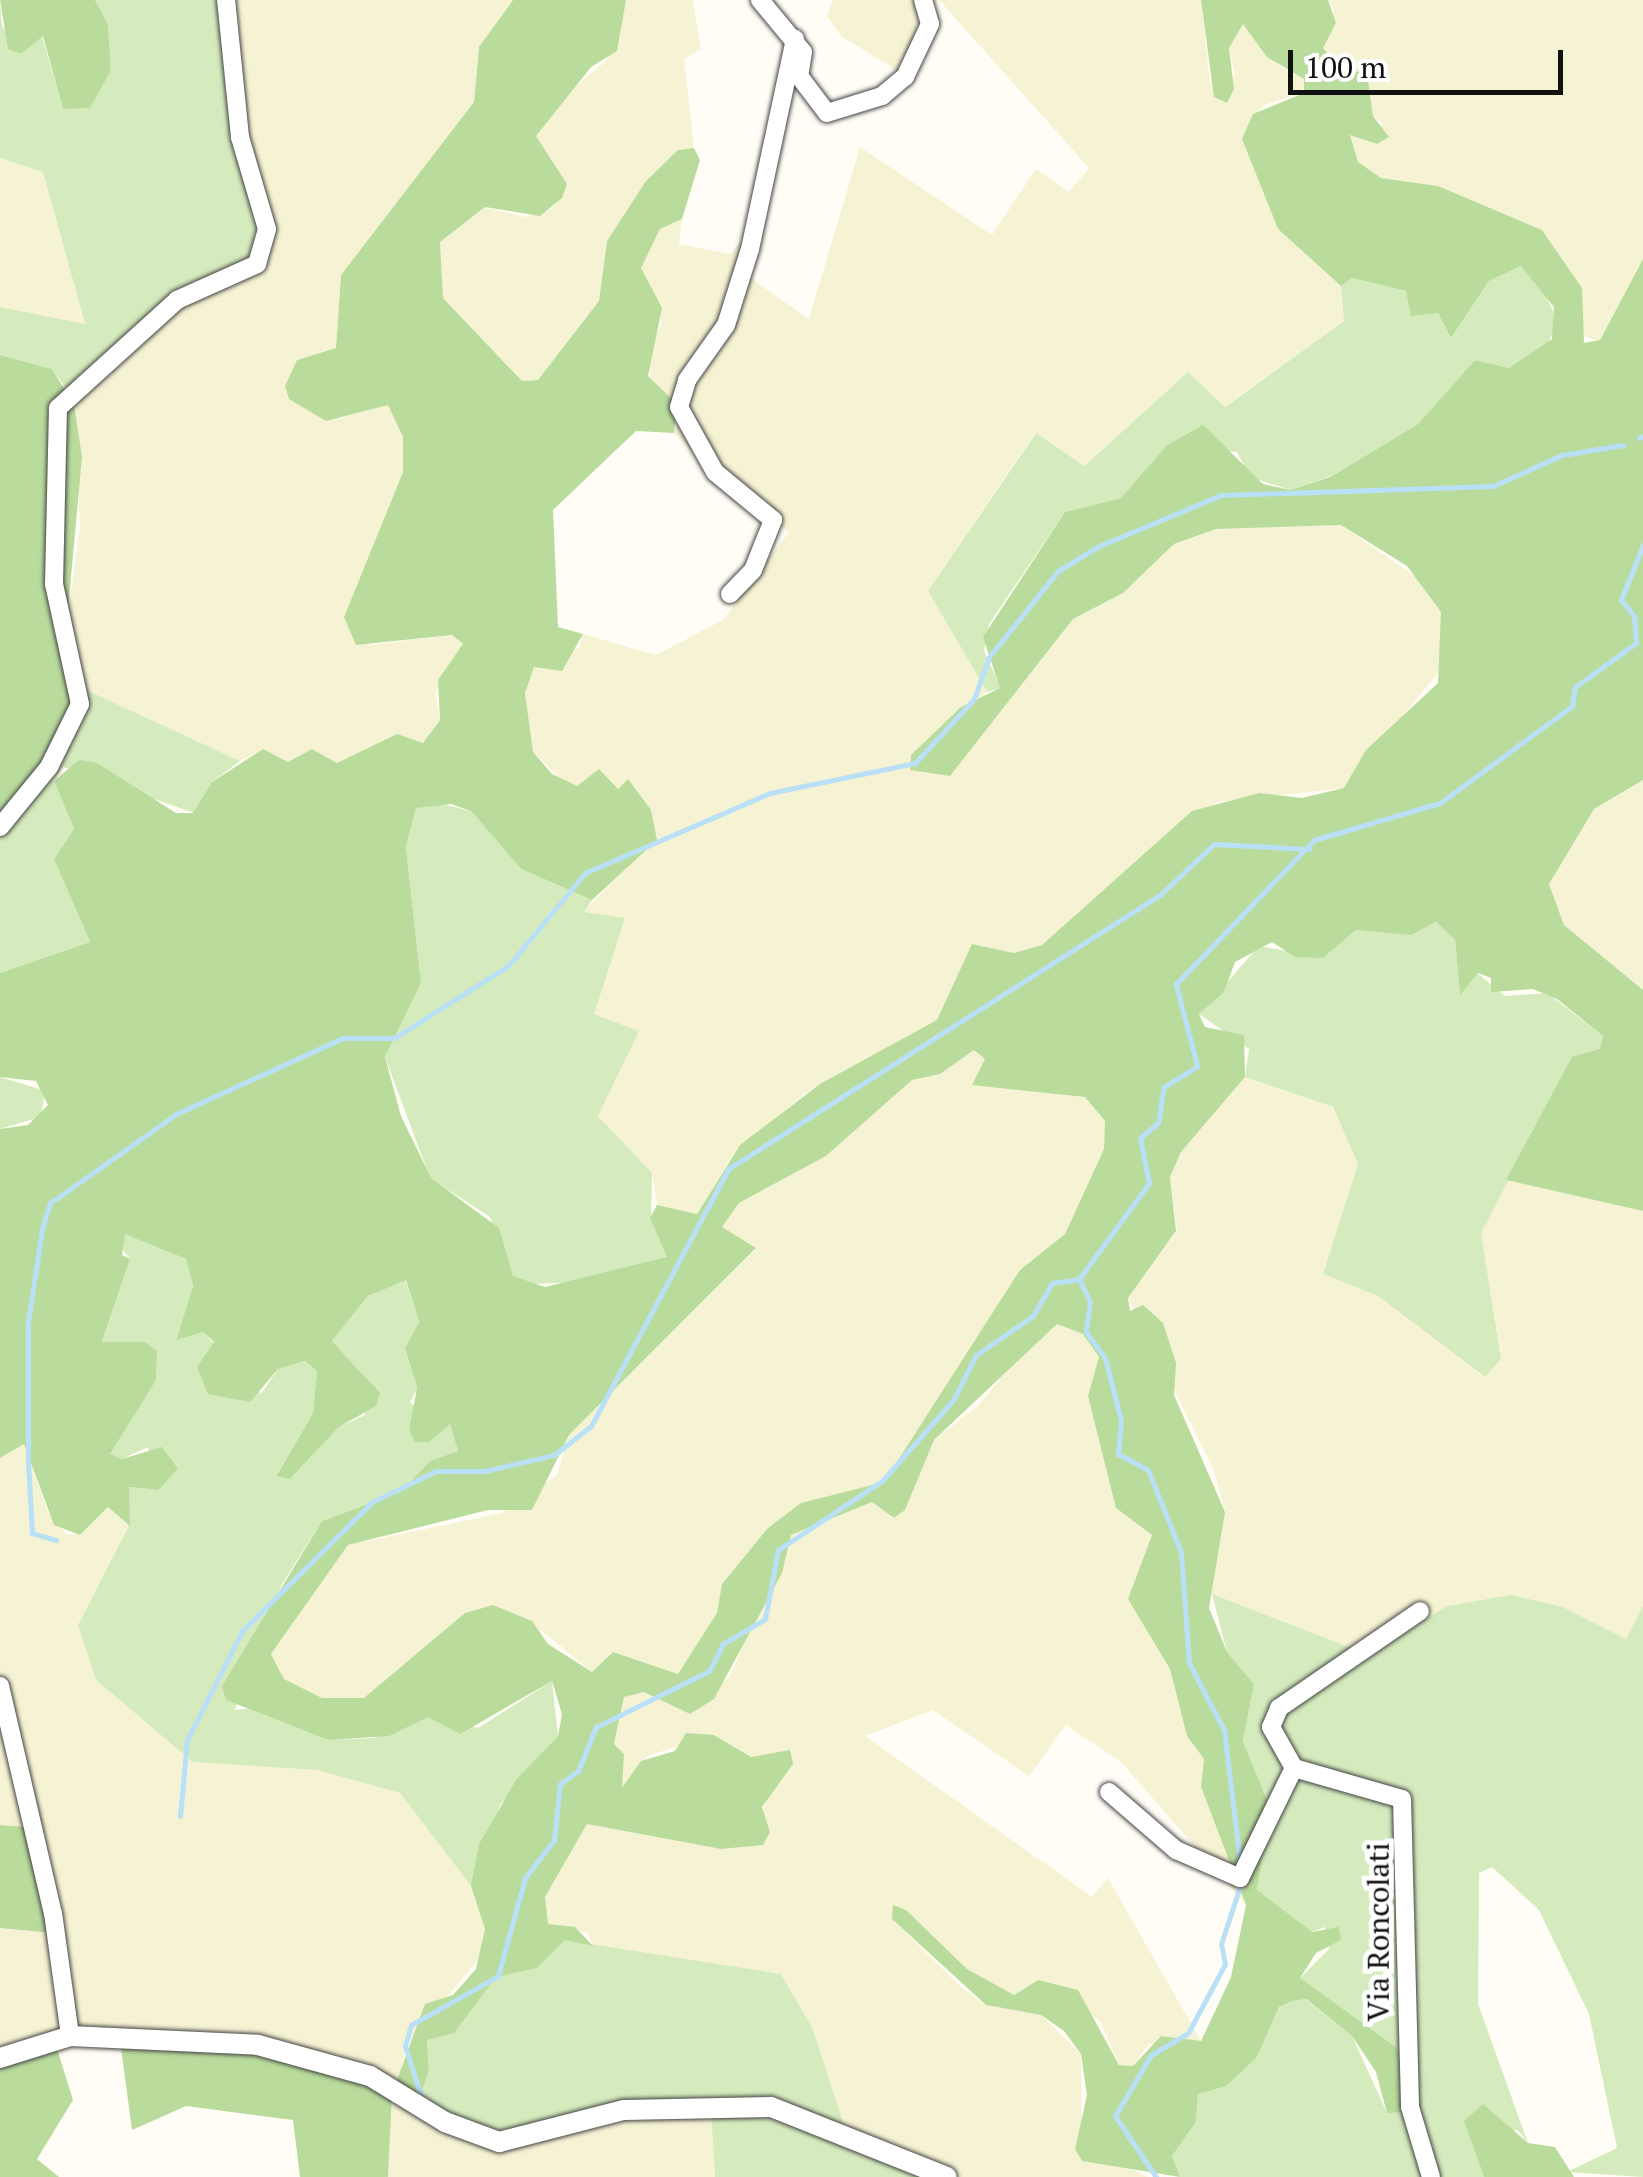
<!DOCTYPE html>
<html>
<head>
<meta charset="utf-8">
<style>
	body { margin:0 }
	#map { position:relative; width:1643px; height:2177px; overflow:hidden; background:#fffdf5; font-family:"PT Serif",serif }
	div>[style] { position:absolute }
	[style*='--x'] { left:calc(var(--x)*1px); top:calc(var(--y)*1px); width:calc(var(--w)*1px); rotate:calc(var(--a)*1deg) }
	.farmland>* { inset:0; background:#f6f3d4 }
	.green>* { inset:0; background:#d5ebbd }
	.forest>* { inset:0; background:#b9dc9c }
	.stream>* { height:5px; margin:-2.5px; padding:0 2.5px; transform-origin:2.5px; border-radius:2.5px; background:#b9e0f7 }
	.roads { filter:drop-shadow(0 0 2px #444) drop-shadow(0 0 2px #444) }
	.minor>* { height:18px; margin:-9px; padding:0 9px; transform-origin:9px; border-radius:9px; background:#fff }
	.tertiary>* { height:20px; margin:-10px; padding:0 10px; transform-origin:10px; border-radius:10px; background:#fff }
	span { translate:-50% -50%; white-space:nowrap; text-align:center; line-height:1.15; -webkit-text-stroke:10px #fff; paint-order:stroke }
	.street-label { font-size:30px; color:#111 }
	.scale { position:absolute; left:1288px; top:50px; width:275px; height:45px; box-sizing:border-box; border:5px solid #111; border-top:0; padding-left:12px; font-size:30px; line-height:35px; white-space:nowrap; color:#111; -webkit-text-stroke:8px #fff; paint-order:stroke }
</style>
</head>
<body>
<div id="map">
	<div class="farmland">
		<div style="clip-path:polygon(235px 0,513px 0,479px 47px,474px 102px,341px 275px,336px 348px,297px 360px,339px 419px,388px 404px,403px 437px,403px 472px,344px 617px,370px 645px,452px 635px,463px 645px,435px 693px,440px 720px,423px 743px,385px 742px,337px 763px,312px 749px,288px 762px,263px 749px,240px 761px,82px 688px,66px 631px,80px 526px,74px 404px,244px 128px)"></div>
		<div style="clip-path:polygon(626px 0,693px 0,701px 49px,684px 59px,694px 148px,678px 150px,647px 181px,607px 241px,599px 301px,538px 380px,522px 381px,443px 298px,440px 242px,485px 207px,525px 217px,552px 209px,567px 184px,536px 136px,561px 98px,606px 61px)"></div>
		<div style="clip-path:polygon(833px 0,923px 0,905px 75px,841px 36px,827px 16px)"></div>
		<div style="clip-path:polygon(939px 0,1201px 0,1210px 83px,1235px 75px,1229px 48px,1243px 24px,1254px 33px,1279px 66px,1304px 79px,1304px 93px,1263px 105px,1242px 139px,1278px 229px,1341px 286px,1344px 321px,1224px 407px,1188px 372px,1083px 466px,1035px 433px,928px 591px,987px 692px,953px 718px,950px 776px,1073px 619px,1123px 593px,1174px 544px,1216px 529px,1341px 525px,1429px 586px,1441px 612px,1441px 669px,1344px 788px,1217px 802px,1042px 945px,1014px 953px,972px 944px,938px 1020px,807px 1092px,735px 1151px,697px 1214px,657px 1205px,652px 1173px,597px 1116px,639px 1031px,594px 1014px,583px 912px,636px 858px,618px 789px,599px 770px,578px 786px,564px 782px,533px 752px,525px 693px,534px 667px,579px 648px,583px 634px,656px 655px,723px 620px,789px 532px,715px 475px,674px 433px,678px 420px,652px 390px,648px 348px,662px 323px,641px 268px,660px 229px,682px 219px,679px 244px,730px 254px,750px 231px,745px 274px,809px 319px,860px 147px,992px 235px,1036px 169px,1069px 192px,1089px 168px)"></div>
		<div style="clip-path:polygon(1328px 0,1643px 0,1643px 259px,1599px 341px,1577px 334px,1582px 288px,1542px 230px,1438px 186px,1381px 178px,1358px 162px,1350px 135px,1384px 124px,1373px 116px,1367px 74px,1341px 69px,1323px 48px,1334px 9px)"></div>
		<div style="clip-path:polygon(0 158px,43px 172px,85px 325px,0 307px)"></div>
		<div style="clip-path:polygon(1643px 780px,1643px 990px,1564px 925px,1549px 884px,1594px 809px)"></div>
		<div style="clip-path:polygon(974px 1050px,986px 1059px,973px 1084px,1085px 1097px,1105px 1121px,1104px 1149px,1065px 1234px,1020px 1270px,884px 1482px,801px 1503px,768px 1528px,722px 1584px,718px 1613px,678px 1674px,613px 1652px,592px 1672px,542px 1631px,465px 1613px,364px 1699px,322px 1698px,284px 1679px,271px 1654px,348px 1545px,502px 1513px,557px 1475px,569px 1435px,756px 1249px,722px 1227px,739px 1203px,826px 1156px,912px 1080px,940px 1074px)"></div>
		<div style="clip-path:polygon(1245px 1077px,1332px 1107px,1359px 1163px,1323px 1274px,1378px 1296px,1484px 1377px,1501px 1359px,1481px 1233px,1506px 1180px,1643px 1211px,1643px 1606px,1626px 1639px,1563px 1607px,1364px 1653px,1212px 1594px,1209px 1566px,1225px 1512px,1214px 1470px,1128px 1298px,1177px 1231px,1170px 1177px,1181px 1152px)"></div>
		<div style="clip-path:polygon(1057px 1324px,1083px 1334px,1099px 1357px,1088px 1396px,1116px 1508px,1152px 1534px,1129px 1599px,1170px 1669px,1187px 1736px,1204px 1759px,1201px 1787px,1246px 1905px,1121px 1762px,1066px 1725px,1029px 1776px,933px 1710px,865px 1736px,1092px 1897px,1108px 1878px,1201px 2041px,1149px 2044px,1133px 2066px,1119px 2065px,1100px 2021px,1038px 1979px,1014px 1995px,967px 1969px,906px 1910px,892px 1919px,962px 1988px,986px 2005px,1041px 2015px,1081px 2054px,1082px 2161px,1110px 2159px,1148px 2177px,944px 2177px,849px 2142px,813px 2029px,781px 1974px,593px 1946px,587px 1933px,547px 1925px,545px 1897px,587px 1824px,721px 1849px,761px 1821px,776px 1753px,751px 1757px,714px 1735px,647px 1756px,622px 1789px,623px 1754px,614px 1744px,624px 1696px,644px 1692px,690px 1714px,730px 1676px,791px 1535px,872px 1502px,894px 1518px,905px 1510px,934px 1440px,979px 1405px,1033px 1338px)"></div>
		<div style="clip-path:polygon(24px 1444px,48px 1512px,66px 1534px,80px 1535px,108px 1507px,130px 1526px,78px 1625px,193px 1762px,317px 1770px,400px 1793px,471px 1886px,485px 1929px,480px 1957px,408px 2044px,393px 2093px,711px 2110px,715px 2177px,388px 2177px,392px 2094px,53px 2036px,0 2060px,0 1928px,50px 1933px,26px 1827px,0 1825px,0 1458px)"></div>
	</div>
	<div class="green">
		<div style="clip-path:polygon(95px 0,235px 0,234px 72px,270px 244px,68px 391px,52px 369px,0 355px,0 307px,85px 324px,43px 172px,0 158px,0 4px,2px 26px,21px 53px,42px 36px,63px 109px,111px 71px,108px 24px)"></div>
		<div style="clip-path:polygon(1521px 266px,1537px 275px,1558px 323px,1543px 353px,1509px 368px,1475px 360px,1418px 424px,1331px 476px,1290px 490px,1250px 477px,1237px 452px,1166px 446px,1121px 498px,1065px 512px,989px 624px,984px 651px,1001px 688px,987px 692px,928px 591px,1036px 433px,1084px 466px,1188px 372px,1225px 407px,1344px 321px,1341px 286px,1352px 278px,1406px 291px,1438px 313px,1451px 338px,1489px 281px)"></div>
		<div style="clip-path:polygon(82px 688px,240px 761px,212px 782px,194px 813px,63px 767px,54px 781px,74px 829px,54px 859px,90px 942px,0 973px,0 831px)"></div>
		<div style="clip-path:polygon(433px 802px,471px 811px,521px 869px,592px 900px,584px 912px,625px 918px,594px 1014px,639px 1031px,598px 1116px,652px 1173px,651px 1218px,667px 1257px,655px 1264px,585px 1282px,531px 1284px,513px 1276px,490px 1217px,430px 1178px,385px 1057px,421px 983px,406px 847px,416px 808px)"></div>
		<div style="clip-path:polygon(1436px 922px,1455px 940px,1460px 994px,1477px 973px,1505px 996px,1547px 993px,1603px 1036px,1600px 1050px,1572px 1058px,1481px 1233px,1501px 1359px,1485px 1377px,1378px 1296px,1323px 1274px,1358px 1164px,1333px 1107px,1245px 1077px,1249px 1049px,1199px 1014px,1259px 946px,1323px 958px,1356px 930px,1411px 934px)"></div>
		<div style="clip-path:polygon(0 1077px,46px 1091px,40px 1117px,0 1129px)"></div>
		<div style="clip-path:polygon(125px 1233px,186px 1259px,193px 1287px,176px 1339px,203px 1332px,261px 1394px,278px 1369px,305px 1361px,317px 1371px,313px 1413px,276px 1475px,290px 1479px,339px 1427px,365px 1415px,361px 1372px,332px 1341px,368px 1296px,405px 1279px,419px 1322px,405px 1348px,417px 1389px,410px 1402px,438px 1430px,450px 1424px,458px 1451px,430px 1461px,402px 1492px,322px 1521px,282px 1584px,235px 1710px,263px 1707px,329px 1740px,375px 1738px,428px 1717px,478px 1728px,552px 1681px,558px 1736px,500px 1805px,471px 1886px,400px 1793px,317px 1770px,193px 1762px,96px 1680px,78px 1625px,129px 1526px,122px 1500px,129px 1487px,158px 1490px,148px 1447px,122px 1459px,109px 1454px,156px 1379px,157px 1351px,102px 1343px,130px 1259px,120px 1246px)"></div>
		<div style="clip-path:polygon(1212px 1594px,1364px 1653px,1448px 1606px,1511px 1595px,1563px 1607px,1626px 1639px,1643px 1606px,1643px 2177px,1567px 2172px,1617px 2148px,1589px 2014px,1539px 1910px,1492px 1867px,1479px 1873px,1478px 2004px,1528px 2143px,1518px 2130px,1469px 2134px,1484px 2177px,1180px 2177px,1172px 2156px,1196px 2122px,1198px 2093px,1257px 2057px,1279px 2007px,1292px 2001px,1305px 1999px,1352px 2036px,1387px 2113px,1414px 2087px,1300px 1978px,1329px 1949px,1325px 1927px,1312px 1932px,1275px 1912px,1257px 1890px,1270px 1807px,1243px 1741px,1254px 1684px,1227px 1652px)"></div>
		<div style="clip-path:polygon(565px 1940px,781px 1974px,813px 2029px,849px 2141px,944px 2177px,715px 2177px,711px 2111px,618px 2110px,499px 2144px,416px 2106px,429px 2072px,427px 2039px,462px 2020px,496px 1977px)"></div>
	</div>
	<div class="forest">
		<div style="clip-path:polygon(0 0,95px 0,108px 24px,111px 70px,90px 108px,63px 109px,43px 36px,21px 54px,8px 49px)"></div>
		<div style="clip-path:polygon(evenodd,513px 0,626px 0,617px 51px,591px 67px,536px 136px,567px 184px,562px 198px,540px 216px,485px 207px,440px 242px,443px 298px,522px 381px,538px 380px,599px 301px,607px 241px,646px 181px,678px 150px,694px 148px,700px 160px,682px 219px,660px 229px,641px 268px,662px 308px,648px 376px,677px 404px,674px 433px,636px 431px,553px 510px,558px 627px,583px 634px,562px 671px,534px 667px,525px 693px,533px 752px,552px 774px,577px 786px,599px 769px,618px 789px,628px 779px,651px 810px,657px 840px,592px 900px,521px 869px,471px 811px,451px 804px,416px 808px,406px 847px,421px 983px,385px 1057px,401px 1116px,431px 1178px,499px 1228px,513px 1276px,545px 1287px,667px 1257px,650px 1218px,657px 1205px,697px 1214px,740px 1145px,820px 1084px,937px 1020px,972px 944px,1014px 953px,1042px 945px,1192px 811px,1259px 793px,1302px 798px,1344px 788px,1366px 750px,1438px 683px,1441px 612px,1407px 566px,1341px 525px,1216px 529px,1174px 544px,1123px 593px,1073px 619px,950px 776px,910px 770px,911px 755px,961px 707px,1000px 688px,983px 637px,1065px 512px,1121px 498px,1166px 446px,1203px 425px,1263px 484px,1290px 490px,1330px 477px,1418px 424px,1475px 360px,1509px 368px,1552px 339px,1554px 307px,1521px 266px,1489px 281px,1451px 338px,1438px 313px,1411px 316px,1406px 291px,1352px 278px,1341px 286px,1278px 229px,1242px 139px,1253px 114px,1304px 93px,1304px 79px,1267px 57px,1243px 24px,1229px 48px,1234px 89px,1227px 103px,1214px 97px,1201px 0,1328px 0,1336px 23px,1323px 48px,1341px 69px,1367px 73px,1373px 116px,1389px 137px,1377px 144px,1350px 135px,1358px 162px,1381px 178px,1438px 186px,1542px 230px,1582px 288px,1584px 343px,1600px 340px,1643px 259px,1643px 780px,1594px 809px,1549px 884px,1564px 925px,1643px 990px,1643px 1211px,1506px 1180px,1572px 1057px,1600px 1049px,1603px 1036px,1557px 999px,1533px 989px,1491px 992px,1491px 978px,1478px 973px,1460px 995px,1455px 940px,1436px 922px,1411px 935px,1356px 930px,1323px 958px,1295px 957px,1272px 942px,1235px 962px,1224px 992px,1199px 1014px,1205px 1027px,1244px 1035px,1245px 1077px,1181px 1152px,1170px 1177px,1176px 1231px,1128px 1298px,1130px 1311px,1143px 1305px,1163px 1323px,1176px 1363px,1174px 1395px,1225px 1512px,1209px 1608px,1227px 1652px,1254px 1684px,1243px 1741px,1270px 1807px,1257px 1890px,1312px 1932px,1339px 1927px,1341px 1940px,1316px 1953px,1300px 1978px,1397px 2048px,1414px 2087px,1401px 2112px,1387px 2113px,1376px 2072px,1352px 2036px,1306px 1999px,1292px 2001px,1279px 2007px,1257px 2057px,1226px 2086px,1198px 2094px,1196px 2122px,1172px 2156px,1180px 2177px,1082px 2161px,1075px 2149px,1087px 2095px,1081px 2054px,1064px 2031px,1041px 2015px,986px 2005px,892px 1919px,893px 1905px,906px 1910px,967px 1969px,1014px 1995px,1038px 1980px,1078px 1990px,1119px 2065px,1133px 2066px,1161px 2036px,1201px 2041px,1231px 1977px,1246px 1905px,1201px 1787px,1204px 1759px,1187px 1736px,1170px 1669px,1128px 1599px,1152px 1535px,1116px 1508px,1088px 1396px,1099px 1357px,1083px 1334px,1057px 1324px,934px 1440px,905px 1510px,894px 1518px,872px 1502px,791px 1535px,782px 1573px,714px 1699px,690px 1714px,644px 1692px,624px 1697px,614px 1744px,624px 1754px,622px 1788px,641px 1761px,675px 1751px,686px 1733px,714px 1735px,751px 1757px,790px 1750px,793px 1764px,762px 1807px,770px 1832px,763px 1845px,721px 1849px,587px 1824px,545px 1897px,548px 1924px,575px 1927px,593px 1946px,565px 1940px,537px 1968px,496px 1977px,454px 2033px,427px 2040px,429px 2072px,416px 2106px,392px 2095px,388px 2177px,300px 2177px,293px 2120px,186px 2106px,132px 2130px,121px 2048px,303px 2056px,392px 2093px,425px 2004px,453px 1995px,476px 1969px,485px 1929px,471px 1886px,479px 1844px,516px 1780px,558px 1736px,562px 1714px,552px 1681px,460px 1734px,428px 1717px,389px 1736px,329px 1740px,226px 1700px,222px 1686px,322px 1521px,401px 1492px,430px 1461px,458px 1451px,450px 1424px,429px 1442px,415px 1442px,409px 1430px,417px 1388px,405px 1348px,419px 1322px,406px 1280px,368px 1296px,332px 1341px,380px 1393px,376px 1406px,339px 1427px,290px 1479px,276px 1476px,313px 1413px,317px 1371px,305px 1361px,278px 1369px,250px 1402px,208px 1394px,197px 1367px,214px 1342px,203px 1332px,176px 1340px,193px 1286px,186px 1259px,125px 1234px,122px 1255px,130px 1259px,102px 1342px,145px 1342px,157px 1351px,156px 1380px,110px 1454px,122px 1459px,162px 1447px,178px 1469px,158px 1490px,129px 1487px,130px 1526px,108px 1507px,80px 1535px,54px 1525px,24px 1444px,0 1458px,0 1129px,28px 1125px,48px 1105px,36px 1081px,0 1077px,0 973px,90px 942px,54px 859px,74px 829px,54px 781px,79px 760px,97px 763px,176px 813px,193px 813px,212px 782px,263px 749px,288px 762px,312px 749px,337px 763px,397px 734px,423px 743px,440px 720px,438px 680px,463px 644px,452px 635px,356px 645px,344px 617px,403px 472px,403px 437px,388px 405px,326px 421px,289px 399px,285px 386px,297px 360px,336px 348px,341px 275px,474px 102px,479px 47px,513px 0,974px 1050px,985px 1059px,972px 1085px,1085px 1097px,1105px 1121px,1104px 1149px,1065px 1234px,1020px 1270px,884px 1482px,801px 1503px,768px 1528px,722px 1584px,717px 1613px,678px 1674px,613px 1652px,592px 1672px,548px 1644px,532px 1621px,493px 1605px,465px 1613px,364px 1698px,322px 1698px,284px 1679px,271px 1654px,348px 1545px,488px 1510px,532px 1510px,569px 1435px,756px 1248px,722px 1227px,739px 1203px,826px 1156px,912px 1080px,940px 1074px,974px 1050px)"></div>
		<div style="clip-path:polygon(0 355px,52px 369px,74px 404px,82px 457px,66px 631px,81px 701px,0 831px)"></div>
		<div style="clip-path:polygon(0 1825px,26px 1827px,51px 1933px,0 1928px)"></div>
		<div style="clip-path:polygon(53px 2036px,73px 2100px,37px 2159px,59px 2177px,0 2177px,0 2060px)"></div>
		<div style="clip-path:polygon(1483px 2104px,1528px 2143px,1555px 2147px,1574px 2177px,1484px 2177px,1464px 2121px)"></div>
	</div>
	<div class="stream">
		<div style="--x:1639;--y:438;--w:4;--a:-27"></div>
		<div style="--x:1079;--y:1279;--w:25;--a:64"></div>
		<div style="--x:1090;--y:1302;--w:30;--a:98"></div>
		<div style="--x:1086;--y:1332;--w:32;--a:54"></div>
		<div style="--x:1105;--y:1358;--w:65;--a:75.7"></div>
		<div style="--x:1121;--y:1421;--w:33;--a:95"></div>
		<div style="--x:1118;--y:1454;--w:34;--a:28"></div>
		<div style="--x:1148;--y:1470;--w:88;--a:68.1"></div>
		<div style="--x:1181;--y:1552;--w:111;--a:85.9"></div>
		<div style="--x:1189;--y:1663;--w:76;--a:62.4"></div>
		<div style="--x:1224;--y:1730;--w:134;--a:83.1"></div>
		<div style="--x:56;--y:1540;--w:25;--a:-164"></div>
		<div style="--x:32;--y:1533;--w:71;--a:-93.2"></div>
		<div style="--x:28;--y:1462;--w:140;--a:-90"></div>
		<div style="--x:28;--y:1322;--w:94;--a:-81.4"></div>
		<div style="--x:42;--y:1229;--w:27;--a:-73"></div>
		<div style="--x:50;--y:1203;--w:154;--a:-35.2"></div>
		<div style="--x:176;--y:1114;--w:183;--a:-24.5"></div>
		<div style="--x:343;--y:1038;--w:51;--a:0"></div>
		<div style="--x:394;--y:1038;--w:135;--a:-32.3"></div>
		<div style="--x:508;--y:966;--w:121;--a:-50.4"></div>
		<div style="--x:585;--y:873;--w:202;--a:-23.4"></div>
		<div style="--x:770;--y:793;--w:148;--a:-11.7"></div>
		<div style="--x:915;--y:763;--w:87;--a:-47.3"></div>
		<div style="--x:974;--y:699;--w:45;--a:-70.3"></div>
		<div style="--x:989;--y:657;--w:110;--a:-51.3"></div>
		<div style="--x:1058;--y:571;--w:46;--a:-31.6"></div>
		<div style="--x:1097;--y:547;--w:134;--a:-22.8"></div>
		<div style="--x:1221;--y:495;--w:272;--a:-1.9"></div>
		<div style="--x:1493;--y:486;--w:76;--a:-24.2"></div>
		<div style="--x:1562;--y:455;--w:62;--a:-9.3"></div>
		<div style="--x:180;--y:1816;--w:76;--a:-84.7"></div>
		<div style="--x:187;--y:1740;--w:122;--a:-63.2"></div>
		<div style="--x:242;--y:1631;--w:183;--a:-44.8"></div>
		<div style="--x:372;--y:1502;--w:71;--a:-25.8"></div>
		<div style="--x:436;--y:1471;--w:49;--a:0"></div>
		<div style="--x:485;--y:1471;--w:71;--a:-13.1"></div>
		<div style="--x:554;--y:1455;--w:47;--a:-38.1"></div>
		<div style="--x:591;--y:1426;--w:291;--a:-61.9"></div>
		<div style="--x:728;--y:1169;--w:512;--a:-32.39"></div>
		<div style="--x:1160;--y:895;--w:74;--a:-43.4"></div>
		<div style="--x:1214;--y:844;--w:96;--a:3"></div>
		<div style="--x:420;--y:2093;--w:49;--a:-107.7"></div>
		<div style="--x:405;--y:2046;--w:22;--a:-74"></div>
		<div style="--x:411;--y:2025;--w:100;--a:-29.4"></div>
		<div style="--x:498;--y:1976;--w:102;--a:-74.6"></div>
		<div style="--x:525;--y:1878;--w:48;--a:-52.7"></div>
		<div style="--x:554;--y:1840;--w:56;--a:-83.9"></div>
		<div style="--x:560;--y:1784;--w:22;--a:-36"></div>
		<div style="--x:578;--y:1771;--w:48;--a:-67.8"></div>
		<div style="--x:596;--y:1727;--w:126;--a:-26.4"></div>
		<div style="--x:709;--y:1671;--w:30;--a:-63"></div>
		<div style="--x:723;--y:1644;--w:49;--a:-30.8"></div>
		<div style="--x:765;--y:1619;--w:70;--a:-79.3"></div>
		<div style="--x:778;--y:1550;--w:125;--a:-33.6"></div>
		<div style="--x:882;--y:1481;--w:109;--a:-48.7"></div>
		<div style="--x:954;--y:1399;--w:49;--a:-63.4"></div>
		<div style="--x:976;--y:1355;--w:69;--a:-34.4"></div>
		<div style="--x:1033;--y:1316;--w:38;--a:-60"></div>
		<div style="--x:1052;--y:1283;--w:27;--a:-8"></div>
		<div style="--x:1079;--y:1279;--w:119;--a:-53.9"></div>
		<div style="--x:1149;--y:1183;--w:46;--a:-101.3"></div>
		<div style="--x:1140;--y:1138;--w:23;--a:-40"></div>
		<div style="--x:1158;--y:1123;--w:36;--a:-81"></div>
		<div style="--x:1164;--y:1087;--w:39;--a:-32"></div>
		<div style="--x:1197;--y:1066;--w:85;--a:-104.4"></div>
		<div style="--x:1176;--y:984;--w:199;--a:-46.2"></div>
		<div style="--x:1314;--y:840;--w:131;--a:-16.4"></div>
		<div style="--x:1440;--y:803;--w:164;--a:-36.3"></div>
		<div style="--x:1572;--y:706;--w:19;--a:-81"></div>
		<div style="--x:1575;--y:687;--w:75;--a:-35.8"></div>
		<div style="--x:1636;--y:643;--w:27;--a:-94"></div>
		<div style="--x:1634;--y:616;--w:21;--a:-129"></div>
		<div style="--x:1621;--y:600;--w:59;--a:-68.2"></div>
		<div style="--x:1156;--y:2177;--w:73;--a:-123.9"></div>
		<div style="--x:1115;--y:2116;--w:71;--a:-59.5"></div>
		<div style="--x:1151;--y:2055;--w:43;--a:-30.7"></div>
		<div style="--x:1188;--y:2033;--w:78;--a:-61.8"></div>
		<div style="--x:1225;--y:1964;--w:20;--a:-101"></div>
		<div style="--x:1221;--y:1944;--w:64;--a:-71.8"></div>
	</div>
	<div class="roads">
		<div class="minor">
			<div style="--x:760;--y:0;--w:67;--a:50.4"></div>
			<div style="--x:803;--y:52;--w:24;--a:99"></div>
			<div style="--x:799;--y:76;--w:46;--a:52.9"></div>
			<div style="--x:827;--y:113;--w:58;--a:-17.2"></div>
			<div style="--x:882;--y:96;--w:30;--a:-40"></div>
			<div style="--x:905;--y:77;--w:59;--a:-64.7"></div>
			<div style="--x:930;--y:24;--w:25;--a:-106"></div>
			<div style="--x:730;--y:594;--w:33;--a:-46"></div>
			<div style="--x:753;--y:570;--w:54;--a:-68.2"></div>
			<div style="--x:773;--y:520;--w:75;--a:-140.4"></div>
			<div style="--x:715;--y:472;--w:74;--a:-119"></div>
			<div style="--x:679;--y:407;--w:28;--a:-73"></div>
			<div style="--x:687;--y:380;--w:67;--a:-54.7"></div>
			<div style="--x:726;--y:325;--w:80;--a:-72.5"></div>
			<div style="--x:750;--y:249;--w:215;--a:-77.9"></div>
			<div style="--x:0;--y:827;--w:77;--a:-50.8"></div>
			<div style="--x:49;--y:767;--w:70;--a:-63.8"></div>
			<div style="--x:80;--y:704;--w:123;--a:-102.2"></div>
			<div style="--x:54;--y:584;--w:176;--a:-88.7"></div>
			<div style="--x:58;--y:408;--w:161;--a:-42.2"></div>
			<div style="--x:177;--y:300;--w:88;--a:-24.2"></div>
			<div style="--x:257;--y:264;--w:36;--a:-74"></div>
			<div style="--x:267;--y:229;--w:96;--a:-106.4"></div>
			<div style="--x:240;--y:137;--w:138;--a:-95.8"></div>
			<div style="--x:0;--y:1686;--w:233;--a:76.9"></div>
			<div style="--x:53;--y:1913;--w:124;--a:82.1"></div>
			<div style="--x:1294;--y:1768;--w:112;--a:16"></div>
			<div style="--x:1402;--y:1799;--w:308;--a:88.5"></div>
			<div style="--x:1410;--y:2107;--w:73;--a:73.3"></div>
			<div style="--x:1109;--y:1792;--w:89;--a:40.9"></div>
			<div style="--x:1176;--y:1850;--w:70;--a:23.6"></div>
			<div style="--x:1240;--y:1878;--w:123;--a:-63.9"></div>
			<div style="--x:1294;--y:1768;--w:47;--a:-119.3"></div>
			<div style="--x:1271;--y:1727;--w:21;--a:-67"></div>
			<div style="--x:1279;--y:1708;--w:171;--a:-34.5"></div>
		</div>
		<div class="tertiary">
			<div style="--x:0;--y:2058;--w:73;--a:-17.4"></div>
			<div style="--x:70;--y:2036;--w:188;--a:2.7"></div>
			<div style="--x:258;--y:2045;--w:116;--a:15.5"></div>
			<div style="--x:370;--y:2076;--w:88;--a:31.5"></div>
			<div style="--x:445;--y:2122;--w:58;--a:20.3"></div>
			<div style="--x:499;--y:2142;--w:129;--a:-14.4"></div>
			<div style="--x:624;--y:2110;--w:147;--a:-1.2"></div>
			<div style="--x:771;--y:2107;--w:189;--a:21.7"></div>
		</div>
	</div>
	<div class="street-label">
		<span style="left:1378px;top:1932px;rotate:-90deg">Via Roncolati</span>
	</div>
	<div class="scale">100 m</div>
</div>
</body>
</html>
